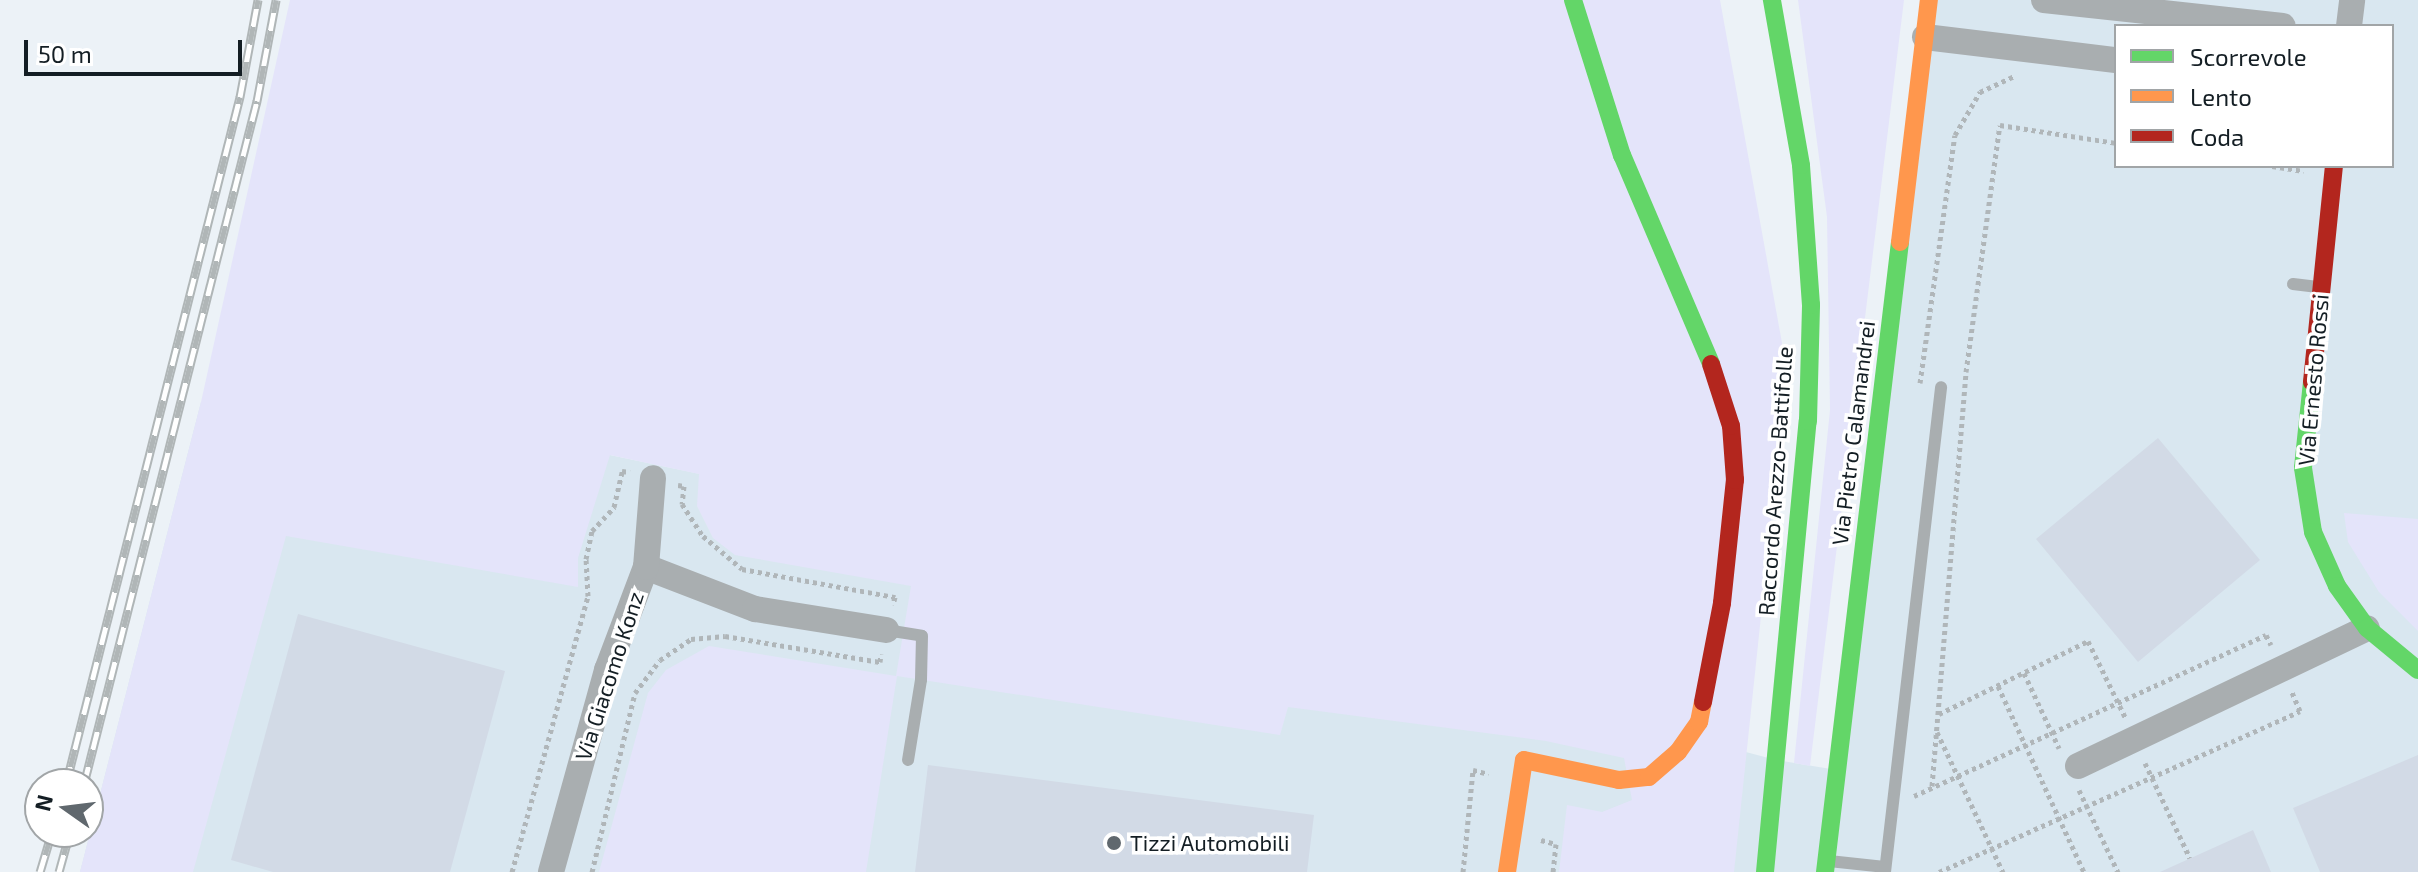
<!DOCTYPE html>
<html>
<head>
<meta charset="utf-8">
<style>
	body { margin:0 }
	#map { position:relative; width:2418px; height:872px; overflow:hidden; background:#ecf2f7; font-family:"Exo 2",sans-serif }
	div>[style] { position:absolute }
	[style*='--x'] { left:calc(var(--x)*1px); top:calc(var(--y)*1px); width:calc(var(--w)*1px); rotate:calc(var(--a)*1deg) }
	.built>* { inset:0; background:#d9e7f0 }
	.green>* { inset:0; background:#e4e4fa }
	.building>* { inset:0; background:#d2dae6 }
	.path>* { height:5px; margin-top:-2.5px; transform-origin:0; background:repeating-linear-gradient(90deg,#b0b6b9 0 4px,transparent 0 8px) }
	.lane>* { height:12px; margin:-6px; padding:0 6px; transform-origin:6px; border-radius:6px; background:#a9aeb0 }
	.street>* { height:26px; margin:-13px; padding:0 13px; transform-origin:13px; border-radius:13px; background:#a9aeb0 }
	.fast>* { height:18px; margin:-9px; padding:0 9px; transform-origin:9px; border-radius:9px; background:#63d668 }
	.slow>* { height:18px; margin:-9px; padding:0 9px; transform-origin:9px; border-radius:9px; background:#ff974d }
	.jam>* { height:18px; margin:-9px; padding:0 9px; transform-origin:9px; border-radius:9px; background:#b3261e }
	.rail>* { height:9px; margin-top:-4.5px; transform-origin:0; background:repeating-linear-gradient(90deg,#fff 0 18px,#b0b6b7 0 36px); box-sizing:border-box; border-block:2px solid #b0b6b7 }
	.dots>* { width:22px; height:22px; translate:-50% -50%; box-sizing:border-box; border:4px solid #fff; border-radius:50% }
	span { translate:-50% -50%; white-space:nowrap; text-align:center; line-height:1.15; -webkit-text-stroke:7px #fff; paint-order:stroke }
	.street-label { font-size:22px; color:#141e24 }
	.poi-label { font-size:22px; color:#141e24 }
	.left { translate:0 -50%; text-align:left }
	.legend { position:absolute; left:2114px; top:24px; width:280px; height:144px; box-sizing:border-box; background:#fff; border:2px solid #a1a5a7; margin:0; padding:10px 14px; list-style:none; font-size:24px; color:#141e24 }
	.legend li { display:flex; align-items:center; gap:16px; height:40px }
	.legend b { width:40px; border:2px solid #a1a5a7 }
	.north { position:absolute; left:24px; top:768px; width:80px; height:80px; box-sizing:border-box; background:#fff; border:2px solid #a1a5a7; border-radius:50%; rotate:284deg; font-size:22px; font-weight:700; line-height:32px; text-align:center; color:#141e24 }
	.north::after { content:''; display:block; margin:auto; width:28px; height:36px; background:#60686e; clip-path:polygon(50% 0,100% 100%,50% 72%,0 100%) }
	.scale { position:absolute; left:24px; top:40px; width:218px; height:36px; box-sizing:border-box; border:4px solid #141e24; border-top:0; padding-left:10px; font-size:24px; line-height:28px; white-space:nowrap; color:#141e24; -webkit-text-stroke:6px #fff; paint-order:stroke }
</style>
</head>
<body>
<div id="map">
	<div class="built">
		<div style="clip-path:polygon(evenodd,1929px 0,2418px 0,2418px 872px,80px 872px,201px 402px,610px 455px,700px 474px,1776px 760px,1837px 770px,1929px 0,2116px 26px,2392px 26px,2392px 166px,2116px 166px,2116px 26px)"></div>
	</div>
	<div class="green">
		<div style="clip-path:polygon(290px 0,1720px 0,1782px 343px,1774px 493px,1734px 872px,1559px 872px,1567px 805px,1602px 812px,1632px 800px,1624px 758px,1546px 741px,1288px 707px,1280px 735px,897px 676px,866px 872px,599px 872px,648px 693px,666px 670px,709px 646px,896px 676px,911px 586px,735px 555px,713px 538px,697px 506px,699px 474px,610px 455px,578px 558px,578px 587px,286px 536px,193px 872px,80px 872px,201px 402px)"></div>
		<div style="clip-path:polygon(1798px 0,1904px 0,1810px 766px,1794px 763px,1830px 410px,1827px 217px)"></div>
		<div style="clip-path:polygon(2344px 513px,2418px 519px,2418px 631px,2379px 592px,2348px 542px)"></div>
	</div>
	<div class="building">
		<div style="clip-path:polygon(2158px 438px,2260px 560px,2138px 662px,2036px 539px)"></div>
		<div style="clip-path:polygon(298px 614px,505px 671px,450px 872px,273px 872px,231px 860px)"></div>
		<div style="clip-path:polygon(2418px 755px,2418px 872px,2320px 872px,2293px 808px)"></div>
		<div style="clip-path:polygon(928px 765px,1314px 815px,1307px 872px,915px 872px)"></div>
		<div style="clip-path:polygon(2253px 830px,2271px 872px,2160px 872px)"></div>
	</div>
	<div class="path">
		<div style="--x:2272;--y:166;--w:32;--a:9"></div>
		<div style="--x:1920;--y:383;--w:250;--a:-82"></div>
		<div style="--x:1955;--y:135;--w:50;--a:-59.8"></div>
		<div style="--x:1980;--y:92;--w:38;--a:-25"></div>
		<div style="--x:678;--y:485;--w:6;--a:9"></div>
		<div style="--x:684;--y:486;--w:18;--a:96"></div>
		<div style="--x:682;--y:504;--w:38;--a:57"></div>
		<div style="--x:703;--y:536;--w:51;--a:40.2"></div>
		<div style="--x:742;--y:569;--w:156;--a:10.4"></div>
		<div style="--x:895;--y:597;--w:8;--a:104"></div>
		<div style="--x:2024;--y:673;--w:83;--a:65"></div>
		<div style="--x:1998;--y:686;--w:205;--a:65.2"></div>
		<div style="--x:1939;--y:714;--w:166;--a:-26.1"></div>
		<div style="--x:2088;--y:641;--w:85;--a:64"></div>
		<div style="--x:1937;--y:732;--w:155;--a:64.8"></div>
		<div style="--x:2145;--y:763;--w:105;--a:64.7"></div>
		<div style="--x:1932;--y:786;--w:415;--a:-85.3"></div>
		<div style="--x:1966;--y:372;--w:249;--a:-82.2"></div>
		<div style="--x:2000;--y:125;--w:117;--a:8.8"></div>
		<div style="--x:2079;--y:790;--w:91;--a:64.6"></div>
		<div style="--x:1914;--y:796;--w:387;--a:-24.6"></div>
		<div style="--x:2266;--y:635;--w:11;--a:63"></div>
		<div style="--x:1541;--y:840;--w:16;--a:15"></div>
		<div style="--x:1556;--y:844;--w:28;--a:96"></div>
		<div style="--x:512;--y:872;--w:286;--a:-74.6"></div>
		<div style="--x:588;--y:596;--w:37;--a:-93"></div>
		<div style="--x:586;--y:559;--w:29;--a:-78"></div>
		<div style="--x:592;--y:531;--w:33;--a:-47"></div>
		<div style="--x:614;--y:507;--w:37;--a:-77"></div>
		<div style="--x:622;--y:471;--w:8;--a:7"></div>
		<div style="--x:592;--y:872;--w:184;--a:-76.5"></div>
		<div style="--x:635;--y:693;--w:41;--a:-52.9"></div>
		<div style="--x:660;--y:660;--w:37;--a:-34"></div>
		<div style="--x:691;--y:639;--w:34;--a:-5"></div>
		<div style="--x:725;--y:636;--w:157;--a:9.5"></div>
		<div style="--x:880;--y:662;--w:8;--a:-83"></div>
		<div style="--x:1463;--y:872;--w:102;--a:-84.4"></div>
		<div style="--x:1473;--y:770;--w:16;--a:14"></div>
		<div style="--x:1939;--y:872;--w:395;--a:-24"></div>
		<div style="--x:2300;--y:711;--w:21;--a:-113"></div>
	</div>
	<div class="lane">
		<div style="--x:2293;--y:284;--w:25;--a:7"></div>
		<div style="--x:886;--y:630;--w:36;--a:9"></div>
		<div style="--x:922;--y:636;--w:44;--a:91.3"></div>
		<div style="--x:921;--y:680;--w:81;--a:99.2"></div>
		<div style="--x:1829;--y:861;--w:56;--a:6.1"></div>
		<div style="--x:1885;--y:872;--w:488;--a:-83.4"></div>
	</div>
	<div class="street">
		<div style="--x:2044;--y:0;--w:240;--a:6.2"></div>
		<div style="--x:2349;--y:26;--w:26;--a:-83"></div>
		<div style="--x:1925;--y:37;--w:192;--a:6.9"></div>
		<div style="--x:646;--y:567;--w:117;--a:21.1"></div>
		<div style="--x:755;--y:609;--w:133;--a:9.1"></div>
		<div style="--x:2078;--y:766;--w:320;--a:-25.5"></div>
		<div style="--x:551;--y:872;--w:210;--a:-74.5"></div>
		<div style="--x:607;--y:670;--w:110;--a:-69.3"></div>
		<div style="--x:646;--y:567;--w:89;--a:-85.5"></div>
	</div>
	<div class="fast">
		<div style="--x:1573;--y:0;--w:163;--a:72.5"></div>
		<div style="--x:1622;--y:155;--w:227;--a:66.9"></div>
		<div style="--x:2312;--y:382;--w:86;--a:96"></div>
		<div style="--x:2303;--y:468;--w:65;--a:81.1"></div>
		<div style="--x:2313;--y:532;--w:59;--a:66"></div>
		<div style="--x:2337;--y:586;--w:52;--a:54.5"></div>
		<div style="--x:2367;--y:628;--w:66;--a:39.5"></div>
		<div style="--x:1765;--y:872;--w:453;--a:-84.6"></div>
		<div style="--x:1808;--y:421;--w:116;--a:-88.5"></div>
		<div style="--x:1811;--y:305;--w:140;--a:-94.1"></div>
		<div style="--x:1801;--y:165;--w:168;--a:-100"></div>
		<div style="--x:1825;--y:872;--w:634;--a:-83.21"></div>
	</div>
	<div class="slow">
		<div style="--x:1900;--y:242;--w:244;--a:-83.2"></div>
		<div style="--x:1507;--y:872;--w:113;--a:-81.4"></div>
		<div style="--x:1524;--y:760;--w:97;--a:11.9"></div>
		<div style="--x:1619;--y:780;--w:30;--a:-6"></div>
		<div style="--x:1649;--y:777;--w:38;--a:-41"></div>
		<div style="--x:1678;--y:752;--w:37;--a:-55"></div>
		<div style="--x:1699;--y:722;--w:20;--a:-79"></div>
	</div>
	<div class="jam">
		<div style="--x:2312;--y:382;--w:217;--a:-84.2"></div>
		<div style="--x:1703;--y:702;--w:101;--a:-79.1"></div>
		<div style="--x:1722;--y:603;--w:124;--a:-84"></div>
		<div style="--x:1735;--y:480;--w:54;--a:-94.2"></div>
		<div style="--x:1731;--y:426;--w:65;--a:-107.9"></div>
	</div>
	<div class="rail">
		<div style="--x:66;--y:784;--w:709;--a:-75.79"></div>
		<div style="--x:240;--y:97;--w:99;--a:-79.5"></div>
		<div style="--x:84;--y:784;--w:705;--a:-75.79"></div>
		<div style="--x:257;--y:101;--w:103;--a:-79.3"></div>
		<div style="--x:40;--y:872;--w:42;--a:-73.3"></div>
		<div style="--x:59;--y:872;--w:41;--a:-74.6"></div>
	</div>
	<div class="dots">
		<div style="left:1114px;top:843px;background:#60686e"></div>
	</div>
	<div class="street-label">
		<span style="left:2313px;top:380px;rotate:-85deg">Via Ernesto Rossi</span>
		<span style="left:1853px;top:433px;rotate:-83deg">Via Pietro Calamandrei</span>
		<span style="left:1775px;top:481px;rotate:-86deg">Raccordo Arezzo-Battifolle</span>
		<span style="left:609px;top:676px;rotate:-72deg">Via Giacomo Konz</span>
	</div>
	<div class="poi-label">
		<span class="left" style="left:1130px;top:843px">Tizzi Automobili</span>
	</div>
	<ul class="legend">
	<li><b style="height:10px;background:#63d668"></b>Scorrevole</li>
	<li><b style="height:10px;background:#ff974d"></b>Lento</li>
	<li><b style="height:10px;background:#b3261e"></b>Coda</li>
	</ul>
	<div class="north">N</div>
	<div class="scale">50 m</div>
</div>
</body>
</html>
